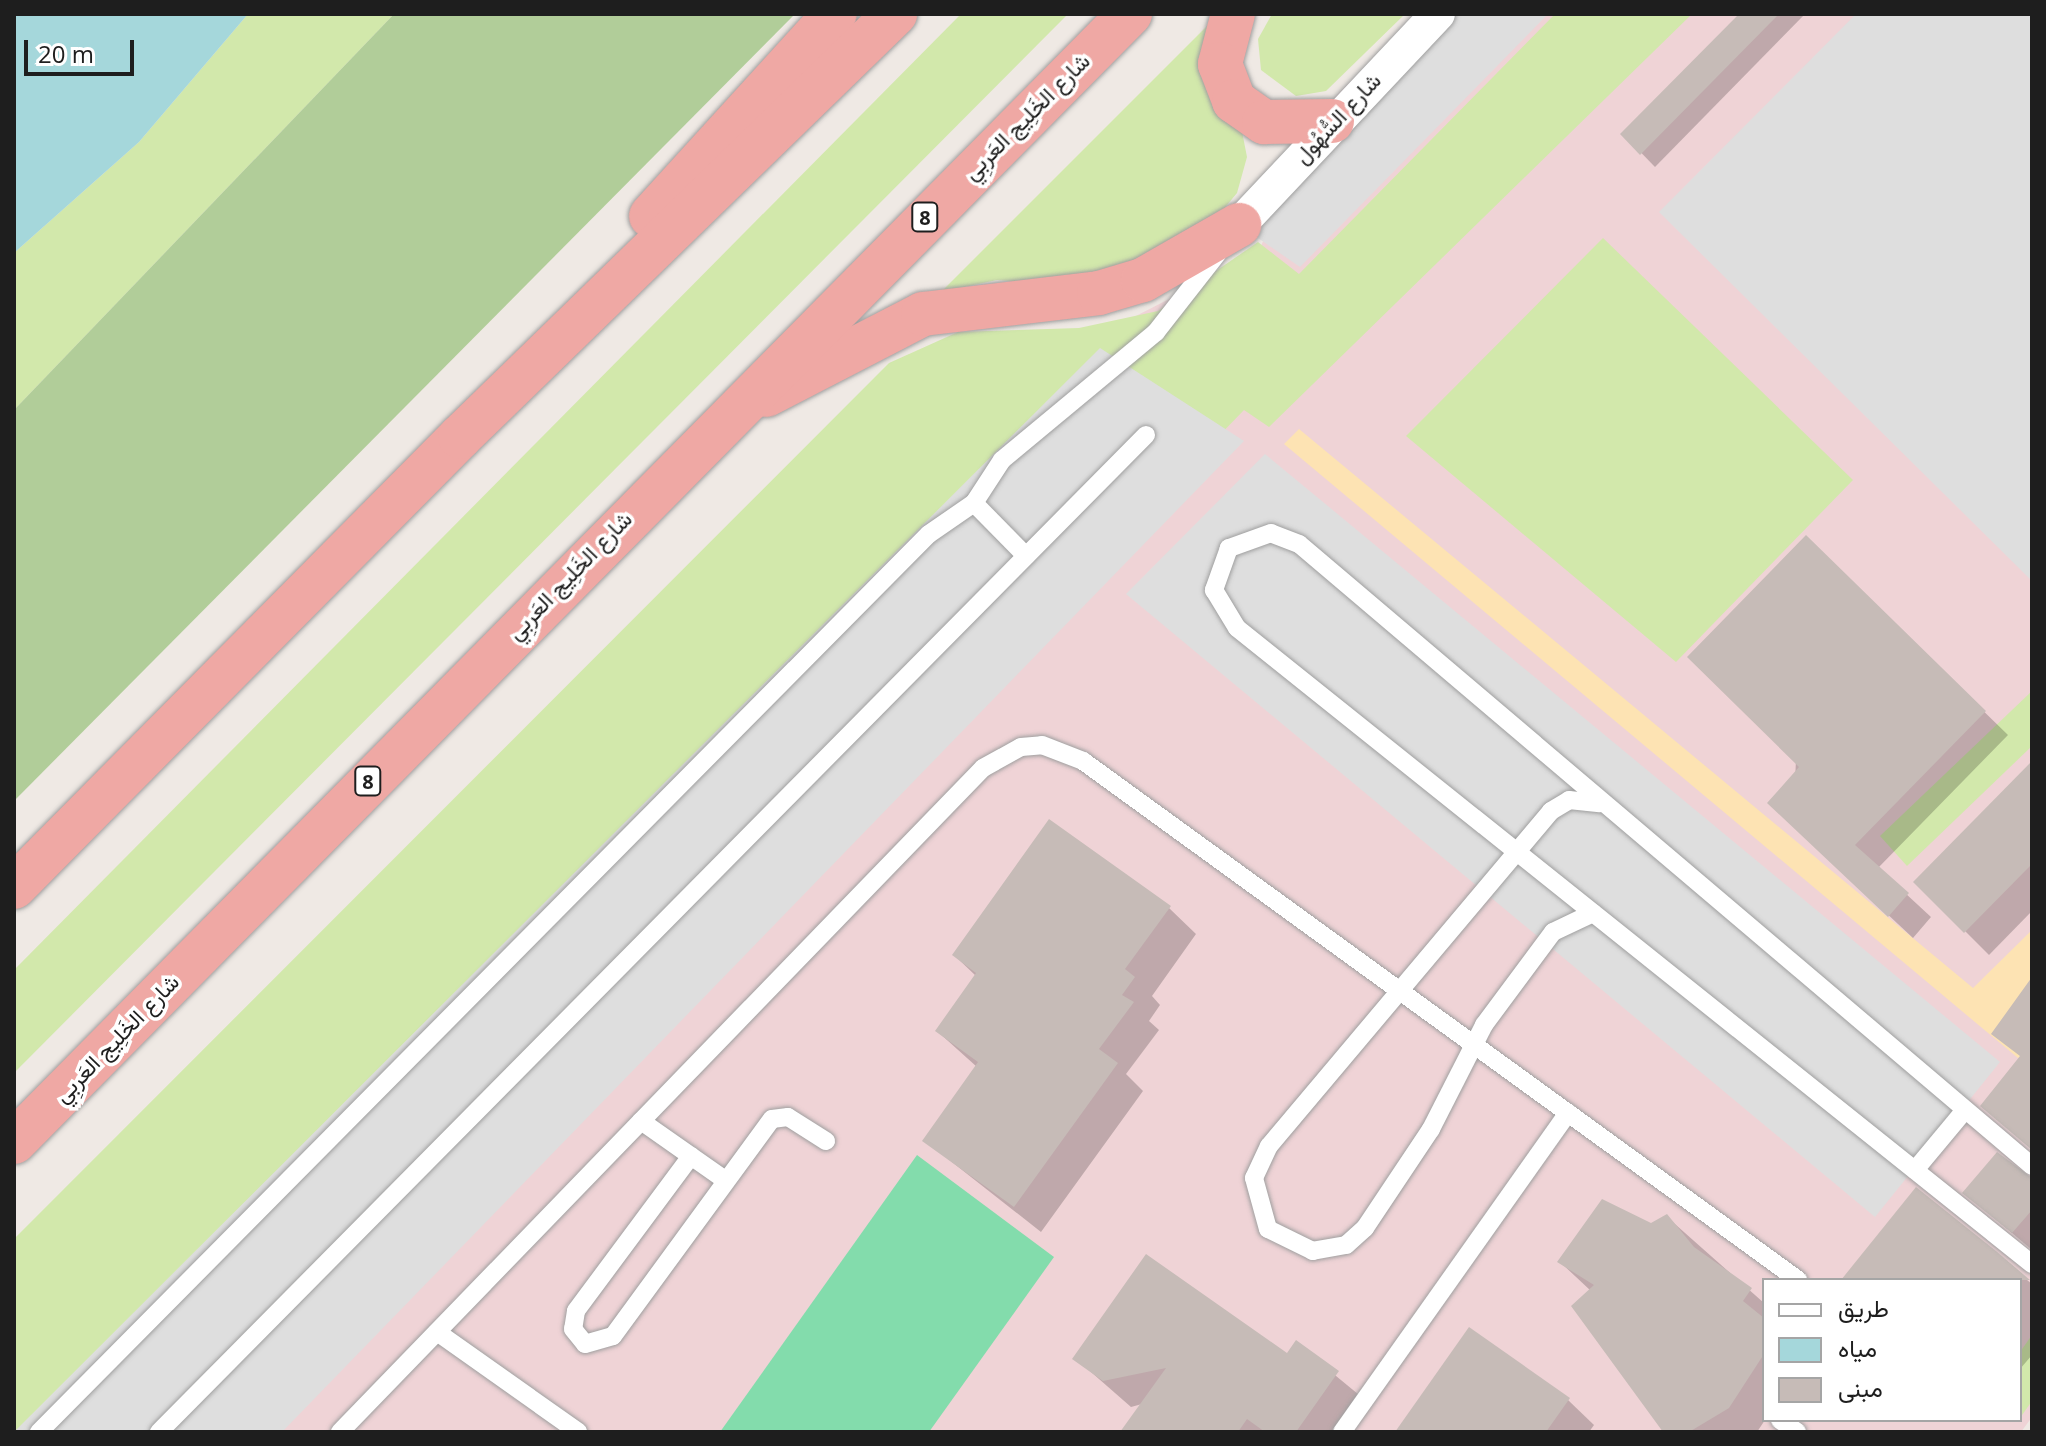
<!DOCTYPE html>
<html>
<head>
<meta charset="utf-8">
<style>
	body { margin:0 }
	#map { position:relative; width:2046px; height:1446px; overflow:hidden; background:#efe9e4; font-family:"Open Sans",Vazirmatn,sans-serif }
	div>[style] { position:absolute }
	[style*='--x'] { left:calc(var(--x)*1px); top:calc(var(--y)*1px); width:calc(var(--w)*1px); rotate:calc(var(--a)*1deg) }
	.commercial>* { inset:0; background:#efd3d6 }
	.grass>* { inset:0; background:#d2e8ab }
	.forest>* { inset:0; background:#b1cd99 }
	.sand>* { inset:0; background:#fde3b3 }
	.pitch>* { inset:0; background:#83dcac }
	.parking>* { inset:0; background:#dedede }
	.water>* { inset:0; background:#a5d7db }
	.shadow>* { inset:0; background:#0003 }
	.building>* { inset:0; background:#c6bbb7 }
	.roads { filter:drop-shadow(0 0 2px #9f9f9f) drop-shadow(0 0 2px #9f9f9f) }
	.service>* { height:18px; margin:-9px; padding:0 9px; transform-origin:9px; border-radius:9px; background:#fff }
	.minor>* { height:34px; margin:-17px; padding:0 17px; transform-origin:17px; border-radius:17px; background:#fff }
	.trunk>* { height:44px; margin:-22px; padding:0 22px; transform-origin:22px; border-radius:22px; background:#efa8a4 }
	span { translate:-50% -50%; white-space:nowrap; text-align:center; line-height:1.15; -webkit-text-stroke:7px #fff; paint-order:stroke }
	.shield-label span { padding:2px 6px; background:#fff; border:2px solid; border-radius:6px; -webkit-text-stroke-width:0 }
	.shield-label { font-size:20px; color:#1e1e1e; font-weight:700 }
	.street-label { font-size:22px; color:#1e1e1e }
	.frame { position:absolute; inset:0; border:16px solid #1e1e1e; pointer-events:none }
	.legend { position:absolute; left:1762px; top:1278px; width:260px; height:144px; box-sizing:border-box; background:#fff; border:2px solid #a5a5a5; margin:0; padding:10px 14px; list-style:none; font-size:24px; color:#1e1e1e }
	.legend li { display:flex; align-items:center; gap:16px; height:40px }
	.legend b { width:40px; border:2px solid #a5a5a5 }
	.scale { position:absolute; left:24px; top:40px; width:110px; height:36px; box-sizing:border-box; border:4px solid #1e1e1e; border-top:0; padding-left:10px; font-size:24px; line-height:28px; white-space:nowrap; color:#1e1e1e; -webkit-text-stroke:6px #fff; paint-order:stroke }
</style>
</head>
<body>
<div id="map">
	<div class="commercial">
		<div style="clip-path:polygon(evenodd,1417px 14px,2032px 14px,2032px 1417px,2021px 1432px,14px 1432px,1089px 340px,1257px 254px,1330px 102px,1417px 14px,1764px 1280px,2020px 1280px,2020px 1420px,1764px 1420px,1764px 1280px)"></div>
	</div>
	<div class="grass">
		<div style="clip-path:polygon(248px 14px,394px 14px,14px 410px,14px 253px,139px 142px)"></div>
		<div style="clip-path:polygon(961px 14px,1068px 14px,14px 1073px,14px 970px)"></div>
		<div style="clip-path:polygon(1219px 14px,1247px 157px,1237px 193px,1212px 223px,1174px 250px,1068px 285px,997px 280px,941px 292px)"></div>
		<div style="clip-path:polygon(1272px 14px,1405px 14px,1326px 91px,1296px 96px,1261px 70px,1258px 39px)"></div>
		<div style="clip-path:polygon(1555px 14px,1692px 14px,1269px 427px,1244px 410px,251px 1432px,14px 1432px,14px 1239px,889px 363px,958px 332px,1079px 328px,1158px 311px,1258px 242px,1299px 274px)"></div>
		<div style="clip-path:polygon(1603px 238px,1853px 480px,1676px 662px,1406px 436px)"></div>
		<div style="clip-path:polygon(2032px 691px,2032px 746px,1907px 866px,1880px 836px)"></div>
		<div style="clip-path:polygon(2032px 1335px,2032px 1401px,2020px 1418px,2020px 1352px)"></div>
	</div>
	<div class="forest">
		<div style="clip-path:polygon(394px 14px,795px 14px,14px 801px,14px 410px)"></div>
	</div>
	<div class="sand">
		<div style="clip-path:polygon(1299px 429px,1973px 988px,2032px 930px,2032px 1051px,2018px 1058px,1284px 444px)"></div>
	</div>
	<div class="pitch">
		<div style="clip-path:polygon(917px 1155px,1054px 1257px,929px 1432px,720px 1432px)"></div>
	</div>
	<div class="parking">
		<div style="clip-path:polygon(1438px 14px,1548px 14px,1300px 267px,1239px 225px)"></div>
		<div style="clip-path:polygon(1856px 14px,2032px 14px,2032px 581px,1659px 212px)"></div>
		<div style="clip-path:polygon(1100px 348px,1244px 441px,282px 1432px,14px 1432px)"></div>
		<div style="clip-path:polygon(1265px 454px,2000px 1062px,1875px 1217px,1126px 594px)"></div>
	</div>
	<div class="water">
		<div style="clip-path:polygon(14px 14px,248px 14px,139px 142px,14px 253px)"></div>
	</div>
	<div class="shadow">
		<div style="clip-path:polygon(1741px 14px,1805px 14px,1655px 167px,1623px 134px)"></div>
		<div style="clip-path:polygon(1806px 538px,2008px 735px,1878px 868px,1931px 917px,1913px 938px,1793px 826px)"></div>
		<div style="clip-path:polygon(2032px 764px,2032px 911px,1989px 955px,1916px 882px)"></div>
		<div style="clip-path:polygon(1169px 908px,1196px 934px,1152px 996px,1160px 1005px,1149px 1021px,1159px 1030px,1126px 1074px,1143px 1091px,1041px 1232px,924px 1140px,977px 1067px,937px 1031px,976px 976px,954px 955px)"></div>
		<div style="clip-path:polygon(2032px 1178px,2032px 1250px,1965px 1193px)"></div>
		<div style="clip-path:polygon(1916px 1190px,2032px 1284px,2032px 1355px,2020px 1369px,2020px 1280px,1865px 1280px)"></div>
		<div style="clip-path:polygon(1667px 1217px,1764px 1303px,1765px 1420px,1757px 1432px,1665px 1432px,1591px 1291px,1560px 1262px)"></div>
		<div style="clip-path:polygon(1296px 1343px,1364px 1399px,1341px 1432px,1136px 1432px,1142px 1404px,1131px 1407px,1075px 1358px,1287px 1356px)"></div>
		<div style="clip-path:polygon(1568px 1400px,1594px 1425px,1589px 1432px,1398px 1432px)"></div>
	</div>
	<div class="building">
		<div style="clip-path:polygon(1739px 14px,1779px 14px,1640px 155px,1620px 134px)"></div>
		<div style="clip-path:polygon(1806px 535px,1986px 711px,1855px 845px,1909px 893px,1888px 917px,1767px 803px,1799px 767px,1687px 657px)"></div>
		<div style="clip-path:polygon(2032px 761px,2032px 864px,1964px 933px,1913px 882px)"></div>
		<div style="clip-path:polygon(1049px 819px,1171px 906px,1125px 969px,1135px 977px,1122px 995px,1134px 1002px,1099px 1049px,1118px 1063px,1014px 1207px,922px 1141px,978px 1062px,935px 1031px,976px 973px,952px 955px)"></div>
		<div style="clip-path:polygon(2032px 977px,2032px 1150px,1980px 1106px,2020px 1056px,1991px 1034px)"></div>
		<div style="clip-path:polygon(1997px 1152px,2032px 1178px,2032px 1210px,2012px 1233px,1962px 1193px)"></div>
		<div style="clip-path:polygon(1916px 1187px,1996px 1251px,2030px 1280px,1841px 1280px)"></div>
		<div style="clip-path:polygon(1602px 1199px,1651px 1223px,1667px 1214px,1694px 1247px,1752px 1288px,1743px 1301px,1764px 1318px,1764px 1354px,1729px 1408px,1689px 1432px,1663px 1432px,1571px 1306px,1594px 1285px,1557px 1262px)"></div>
		<div style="clip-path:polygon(1146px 1254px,1287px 1353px,1296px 1340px,1339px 1371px,1296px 1432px,1265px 1432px,1247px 1419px,1238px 1432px,1120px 1432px,1166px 1368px,1103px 1381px,1072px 1359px)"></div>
		<div style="clip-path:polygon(1469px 1327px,1570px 1398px,1546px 1432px,1395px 1432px)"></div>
	</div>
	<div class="roads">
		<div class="service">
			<div style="--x:974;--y:503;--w:74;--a:45.5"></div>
			<div style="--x:1593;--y:913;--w:44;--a:154.6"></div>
			<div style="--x:1553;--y:932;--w:116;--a:126.6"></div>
			<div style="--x:1484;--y:1025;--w:117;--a:117"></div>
			<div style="--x:1431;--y:1129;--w:119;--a:123.7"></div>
			<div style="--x:1365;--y:1228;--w:25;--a:138"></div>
			<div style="--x:1346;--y:1245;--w:34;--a:170"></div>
			<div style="--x:1313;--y:1251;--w:50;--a:-153.9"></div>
			<div style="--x:1268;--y:1229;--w:53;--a:-105.4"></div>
			<div style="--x:1254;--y:1178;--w:35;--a:-65"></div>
			<div style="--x:1269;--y:1146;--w:438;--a:-49.9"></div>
			<div style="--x:1551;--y:811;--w:21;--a:-31"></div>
			<div style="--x:1569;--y:800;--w:31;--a:6"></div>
			<div style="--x:641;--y:1121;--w:103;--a:35.1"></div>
			<div style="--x:691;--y:1156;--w:193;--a:126.6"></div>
			<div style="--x:576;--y:1311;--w:18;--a:99"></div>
			<div style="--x:573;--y:1329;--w:19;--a:51"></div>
			<div style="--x:585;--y:1344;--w:29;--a:-16"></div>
			<div style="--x:613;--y:1336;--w:269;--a:-53.8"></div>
			<div style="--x:772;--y:1119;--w:16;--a:-7"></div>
			<div style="--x:788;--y:1117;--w:45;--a:32.3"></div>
			<div style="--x:2032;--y:1166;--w:961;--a:-139.68"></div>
			<div style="--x:1299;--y:544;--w:30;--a:-159"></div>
			<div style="--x:1271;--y:533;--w:45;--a:160.3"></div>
			<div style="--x:1229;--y:548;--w:45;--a:109.7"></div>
			<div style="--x:1214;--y:590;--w:44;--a:58.8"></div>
			<div style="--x:1237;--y:628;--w:1018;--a:38.66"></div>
			<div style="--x:1915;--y:1170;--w:78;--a:-50.2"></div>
			<div style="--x:437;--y:1332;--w:173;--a:35.3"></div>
			<div style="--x:1780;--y:1420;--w:21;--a:35"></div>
			<div style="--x:39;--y:1432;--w:1264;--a:-45.26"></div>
			<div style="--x:929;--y:534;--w:55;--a:-34.6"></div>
			<div style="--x:974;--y:503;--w:51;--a:-56.9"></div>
			<div style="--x:1002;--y:460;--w:200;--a:-39.7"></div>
			<div style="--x:1156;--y:332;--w:100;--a:-51.9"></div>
			<div style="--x:159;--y:1432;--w:1403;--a:-45.29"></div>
			<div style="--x:340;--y:1432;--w:924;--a:-45.92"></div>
			<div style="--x:983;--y:768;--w:43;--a:-28.9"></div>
			<div style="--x:1021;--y:747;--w:21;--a:-5"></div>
			<div style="--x:1042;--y:745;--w:44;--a:21.3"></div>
			<div style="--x:1083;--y:761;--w:884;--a:35.97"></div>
			<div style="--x:1342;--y:1432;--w:391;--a:-54.7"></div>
		</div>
		<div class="minor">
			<div style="--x:1239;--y:225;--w:290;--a:-46.7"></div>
		</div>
		<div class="trunk">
			<div style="--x:1233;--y:14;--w:52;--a:104.6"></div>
			<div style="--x:1220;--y:64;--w:40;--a:69"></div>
			<div style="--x:1234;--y:101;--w:37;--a:35"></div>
			<div style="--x:1264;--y:122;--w:68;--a:-0.8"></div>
			<div style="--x:651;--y:216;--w:273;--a:-47.7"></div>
			<div style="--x:766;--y:395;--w:177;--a:-27.3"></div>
			<div style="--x:923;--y:314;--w:177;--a:-6.8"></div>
			<div style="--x:1099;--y:293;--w:46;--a:-16.5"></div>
			<div style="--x:1143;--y:280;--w:111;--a:-29.8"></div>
			<div style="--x:14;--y:887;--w:634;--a:-45.26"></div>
			<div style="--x:460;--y:437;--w:607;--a:-44.2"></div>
			<div style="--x:14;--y:1142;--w:1587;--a:-45.31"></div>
		</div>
	</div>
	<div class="shield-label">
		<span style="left:925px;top:217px">8</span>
		<span style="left:368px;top:781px">8</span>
	</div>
	<div class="street-label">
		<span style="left:1026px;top:116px;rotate:-45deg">شارع الخَلِيج العَربِي</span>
		<span style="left:1337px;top:118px;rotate:-47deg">شارع السُّهُول</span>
		<span style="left:569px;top:575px;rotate:-46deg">شارع الخَلِيج العَربِي</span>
		<span style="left:116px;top:1038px;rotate:-46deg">شارع الخَلِيج العَربِي</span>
	</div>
	<div class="frame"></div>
	<ul class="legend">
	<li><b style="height:10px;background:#fff"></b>طريق</li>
	<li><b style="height:22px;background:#a5d7db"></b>مياه</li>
	<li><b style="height:22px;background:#c6bbb7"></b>مبنى</li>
	</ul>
	<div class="scale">20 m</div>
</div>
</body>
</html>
